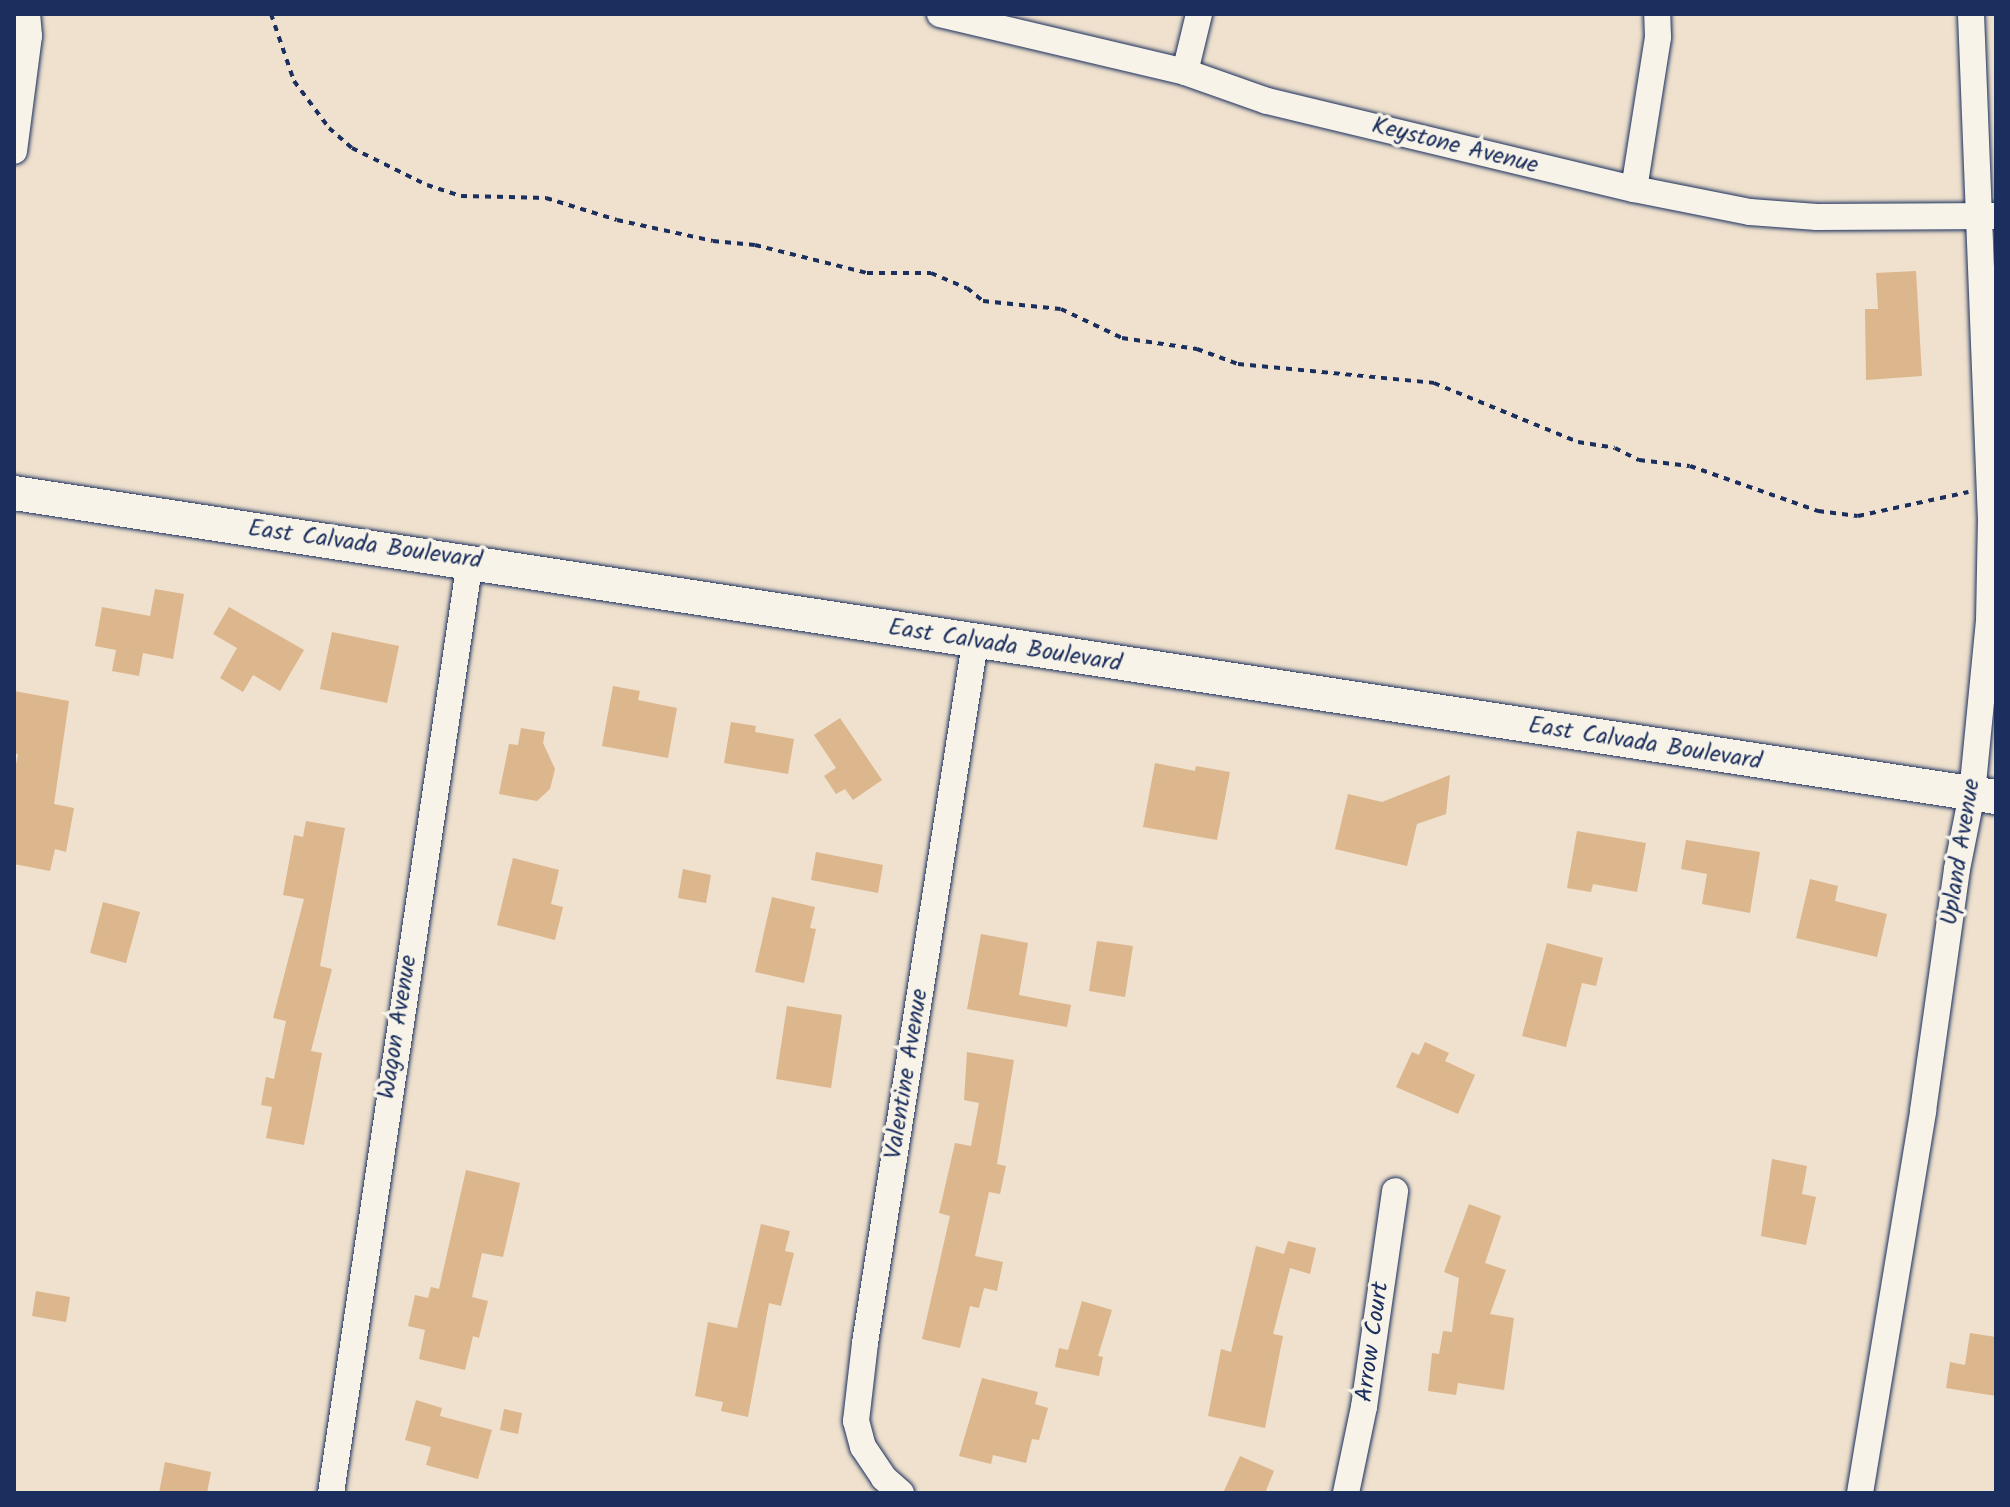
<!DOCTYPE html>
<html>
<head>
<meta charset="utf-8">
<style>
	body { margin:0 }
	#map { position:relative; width:2010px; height:1507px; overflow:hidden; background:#efe1cd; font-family:Kalam,sans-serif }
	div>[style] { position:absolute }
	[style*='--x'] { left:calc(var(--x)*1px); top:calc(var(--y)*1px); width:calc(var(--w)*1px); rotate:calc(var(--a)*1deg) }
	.building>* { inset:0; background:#dcb68d }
	.path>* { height:4px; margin-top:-2px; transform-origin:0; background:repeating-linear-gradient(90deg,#1b2f5e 0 6px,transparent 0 12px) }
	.roads { filter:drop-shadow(0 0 2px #1b2f5e) drop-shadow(0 0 2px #1b2f5e) }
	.minor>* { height:26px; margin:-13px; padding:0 13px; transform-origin:13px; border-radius:13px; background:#f7f3e8 }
	.major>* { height:34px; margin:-17px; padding:0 17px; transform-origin:17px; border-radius:17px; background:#f7f3e8 }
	span { translate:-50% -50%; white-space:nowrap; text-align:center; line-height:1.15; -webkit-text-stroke:7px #f7f3e8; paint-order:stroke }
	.street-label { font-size:24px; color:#1b2f5e }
	.frame { position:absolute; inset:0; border:16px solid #1b2f5e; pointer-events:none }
</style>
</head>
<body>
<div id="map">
	<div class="building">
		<div style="clip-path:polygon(1916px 271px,1922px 376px,1866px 380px,1865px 309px,1878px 309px,1876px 273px)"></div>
		<div style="clip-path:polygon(155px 589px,184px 594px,173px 659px,143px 653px,139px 676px,112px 671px,116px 650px,95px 646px,102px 607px,150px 616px)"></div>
		<div style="clip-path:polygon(229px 607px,304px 650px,280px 691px,253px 675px,243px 692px,220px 678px,237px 648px,213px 634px)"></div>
		<div style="clip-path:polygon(332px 632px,399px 646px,387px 703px,320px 689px)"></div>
		<div style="clip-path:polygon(613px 686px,640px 691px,638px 700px,677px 708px,668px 758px,602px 746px)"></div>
		<div style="clip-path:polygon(14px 691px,69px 701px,54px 804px,74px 808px,66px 852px,55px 849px,50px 871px,14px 864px,14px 775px,18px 754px,14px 754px)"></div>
		<div style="clip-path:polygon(840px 718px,882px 780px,853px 800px,845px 789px,836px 794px,824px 776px,836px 768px,814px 735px)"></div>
		<div style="clip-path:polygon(731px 722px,756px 726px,755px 732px,794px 739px,788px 774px,724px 763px)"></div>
		<div style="clip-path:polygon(521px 728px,545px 732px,543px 743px,555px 769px,550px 789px,537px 801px,499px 794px,509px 744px,518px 745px)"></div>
		<div style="clip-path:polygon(1155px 763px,1195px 771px,1196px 766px,1230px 772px,1217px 840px,1143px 827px)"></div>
		<div style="clip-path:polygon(1450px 775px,1446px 814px,1417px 824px,1407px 866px,1335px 849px,1348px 794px,1382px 802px)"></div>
		<div style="clip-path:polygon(306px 821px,345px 828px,320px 966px,332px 969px,311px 1051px,322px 1053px,304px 1145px,266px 1138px,272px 1107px,261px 1105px,266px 1077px,274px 1079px,286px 1021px,273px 1018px,304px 899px,283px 895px,294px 835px,303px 837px)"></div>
		<div style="clip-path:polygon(1577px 831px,1646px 843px,1637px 892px,1593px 884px,1591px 892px,1567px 888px)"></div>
		<div style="clip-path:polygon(1686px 840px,1760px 852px,1750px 913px,1702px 904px,1707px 874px,1681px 869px)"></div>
		<div style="clip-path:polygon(816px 852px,883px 865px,878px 893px,811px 880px)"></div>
		<div style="clip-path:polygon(513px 858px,559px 870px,551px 904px,563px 907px,555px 940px,497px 925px)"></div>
		<div style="clip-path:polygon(683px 869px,711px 875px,706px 903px,678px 898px)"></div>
		<div style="clip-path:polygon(1810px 879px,1838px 886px,1835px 901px,1887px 914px,1877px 957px,1796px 938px)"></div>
		<div style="clip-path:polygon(772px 897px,815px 907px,810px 928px,816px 929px,804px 983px,755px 972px)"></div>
		<div style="clip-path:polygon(103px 902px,140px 912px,126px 963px,90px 953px)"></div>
		<div style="clip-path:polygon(981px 934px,1028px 943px,1019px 995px,1071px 1005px,1067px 1027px,967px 1009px)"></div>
		<div style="clip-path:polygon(1097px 941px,1133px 946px,1125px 997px,1089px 991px)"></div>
		<div style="clip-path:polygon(1547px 943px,1603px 958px,1596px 986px,1582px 983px,1566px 1047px,1522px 1036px)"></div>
		<div style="clip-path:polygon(787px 1006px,842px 1015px,831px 1088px,776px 1079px)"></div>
		<div style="clip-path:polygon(1425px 1042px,1449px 1053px,1445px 1061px,1475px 1075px,1458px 1114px,1396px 1087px,1412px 1052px,1419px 1055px)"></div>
		<div style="clip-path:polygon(967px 1052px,1014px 1060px,997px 1164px,1006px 1166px,1000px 1194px,989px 1192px,975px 1256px,1003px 1262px,997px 1291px,984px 1288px,979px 1308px,970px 1306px,960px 1348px,922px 1339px,950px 1216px,939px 1213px,955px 1143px,971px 1146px,979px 1103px,964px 1100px)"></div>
		<div style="clip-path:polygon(1772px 1159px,1807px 1166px,1802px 1194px,1816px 1197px,1806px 1245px,1761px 1236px)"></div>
		<div style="clip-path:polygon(466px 1170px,520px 1183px,503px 1257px,482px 1253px,472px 1297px,488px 1301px,479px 1338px,473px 1336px,465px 1370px,419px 1359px,425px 1330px,408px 1326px,415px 1295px,428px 1298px,431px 1287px,439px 1289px)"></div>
		<div style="clip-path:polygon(1469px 1204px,1501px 1216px,1485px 1263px,1506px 1270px,1490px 1314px,1514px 1318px,1504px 1390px,1458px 1383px,1456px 1395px,1428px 1391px,1432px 1353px,1439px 1354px,1443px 1331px,1452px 1332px,1459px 1278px,1444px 1272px)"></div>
		<div style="clip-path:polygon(761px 1224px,790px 1231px,785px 1251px,794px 1253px,781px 1306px,769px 1303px,748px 1417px,721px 1411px,723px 1402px,695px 1396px,708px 1322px,737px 1328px)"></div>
		<div style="clip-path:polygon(1288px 1241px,1316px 1248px,1310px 1274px,1290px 1268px,1273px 1334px,1283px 1336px,1265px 1428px,1208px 1416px,1221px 1349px,1231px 1352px,1256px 1246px,1284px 1254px)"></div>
		<div style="clip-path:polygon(36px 1291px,70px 1297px,66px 1322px,32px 1316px)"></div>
		<div style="clip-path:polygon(1082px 1301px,1112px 1310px,1098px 1356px,1103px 1357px,1099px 1376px,1055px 1367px,1059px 1348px,1068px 1350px)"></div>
		<div style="clip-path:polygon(1970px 1333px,1996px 1337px,1996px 1396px,1946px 1388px,1950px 1362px,1965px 1365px)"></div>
		<div style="clip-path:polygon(982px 1378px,1038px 1392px,1035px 1404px,1048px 1408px,1039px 1440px,1032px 1439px,1026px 1463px,993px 1455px,991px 1464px,959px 1456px)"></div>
		<div style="clip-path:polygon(416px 1400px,442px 1408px,440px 1416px,492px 1430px,478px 1479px,426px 1465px,431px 1447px,405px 1440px)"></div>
		<div style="clip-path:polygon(504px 1409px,522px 1413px,518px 1434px,500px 1430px)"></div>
		<div style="clip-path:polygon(1240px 1456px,1274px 1471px,1265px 1493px,1223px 1493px)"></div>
		<div style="clip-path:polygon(165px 1462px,211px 1472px,207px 1493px,159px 1493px)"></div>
	</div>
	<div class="path">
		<div style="--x:271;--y:14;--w:71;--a:71.1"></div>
		<div style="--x:294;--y:81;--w:59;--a:53.3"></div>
		<div style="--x:329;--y:128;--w:30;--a:41"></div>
		<div style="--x:352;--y:148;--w:84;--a:26.3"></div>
		<div style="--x:427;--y:185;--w:36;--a:18"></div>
		<div style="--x:461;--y:196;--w:85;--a:1.3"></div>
		<div style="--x:546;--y:198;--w:74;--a:17.2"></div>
		<div style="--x:617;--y:220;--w:98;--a:12.3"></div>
		<div style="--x:713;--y:241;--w:42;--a:5.4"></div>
		<div style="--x:755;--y:245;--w:115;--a:14"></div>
		<div style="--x:867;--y:273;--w:64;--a:0"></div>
		<div style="--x:931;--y:273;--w:39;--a:23"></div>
		<div style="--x:967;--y:288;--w:21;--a:39"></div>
		<div style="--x:983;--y:301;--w:78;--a:5.9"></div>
		<div style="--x:1061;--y:309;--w:68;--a:25.4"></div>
		<div style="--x:1122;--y:338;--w:76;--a:8.3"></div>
		<div style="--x:1197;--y:349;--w:44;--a:20.1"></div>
		<div style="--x:1238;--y:364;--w:197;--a:5.5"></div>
		<div style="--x:1434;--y:383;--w:156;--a:22.3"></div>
		<div style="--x:1578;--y:442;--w:37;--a:9"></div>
		<div style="--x:1615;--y:448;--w:27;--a:27"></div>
		<div style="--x:1639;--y:460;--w:51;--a:6.7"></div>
		<div style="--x:1690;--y:466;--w:136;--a:19.4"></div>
		<div style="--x:1818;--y:511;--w:40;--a:7.1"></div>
		<div style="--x:1858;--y:516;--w:113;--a:-12.3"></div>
	</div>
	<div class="roads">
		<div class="minor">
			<div style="--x:940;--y:14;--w:252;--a:13.3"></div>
			<div style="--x:1185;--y:72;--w:87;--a:19.5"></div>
			<div style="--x:1267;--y:101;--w:377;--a:13.5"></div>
			<div style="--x:1634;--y:189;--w:118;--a:11.2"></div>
			<div style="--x:1750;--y:212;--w:67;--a:4.3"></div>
			<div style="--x:1817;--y:217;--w:179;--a:-0.3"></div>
			<div style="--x:1185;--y:72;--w:60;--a:-76.4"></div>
			<div style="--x:14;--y:151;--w:116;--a:-82.6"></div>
			<div style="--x:29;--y:36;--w:22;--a:-95"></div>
			<div style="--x:1634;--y:189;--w:154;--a:-81"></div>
			<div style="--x:1658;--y:37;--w:23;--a:-92"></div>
			<div style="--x:331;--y:1493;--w:942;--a:-81.52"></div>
			<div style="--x:901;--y:1493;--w:23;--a:-139"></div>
			<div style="--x:884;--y:1478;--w:37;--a:-124"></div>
			<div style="--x:863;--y:1447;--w:27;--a:-105"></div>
			<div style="--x:856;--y:1421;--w:79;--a:-83.4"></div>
			<div style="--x:865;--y:1343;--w:709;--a:-81.07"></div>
			<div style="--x:1346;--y:1493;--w:88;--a:-78.2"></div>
			<div style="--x:1364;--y:1407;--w:218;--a:-81.8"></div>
			<div style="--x:1860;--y:1493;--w:387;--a:-80.6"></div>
			<div style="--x:1923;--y:1111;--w:244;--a:-82"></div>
			<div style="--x:1957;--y:869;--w:76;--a:-78.7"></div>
			<div style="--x:1972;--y:794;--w:174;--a:-84.4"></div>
			<div style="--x:1989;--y:621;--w:100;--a:-88.9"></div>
			<div style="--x:1991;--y:521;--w:507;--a:-92.26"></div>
		</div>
		<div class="major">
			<div style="--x:14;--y:493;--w:2005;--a:8.72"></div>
		</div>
	</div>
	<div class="street-label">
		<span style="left:1455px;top:146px;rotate:14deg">Keystone Avenue</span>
		<span style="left:365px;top:545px;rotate:8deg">East Calvada Boulevard</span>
		<span style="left:1005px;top:646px;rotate:9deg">East Calvada Boulevard</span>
		<span style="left:1645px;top:744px;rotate:9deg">East Calvada Boulevard</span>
		<span style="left:1961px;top:852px;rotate:-81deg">Upland Avenue</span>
		<span style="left:398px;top:1027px;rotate:-81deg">Wagon Avenue</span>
		<span style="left:907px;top:1074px;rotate:-81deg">Valentine Avenue</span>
		<span style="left:1373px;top:1342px;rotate:-82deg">Arrow Court</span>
	</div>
	<div class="frame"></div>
</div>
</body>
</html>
